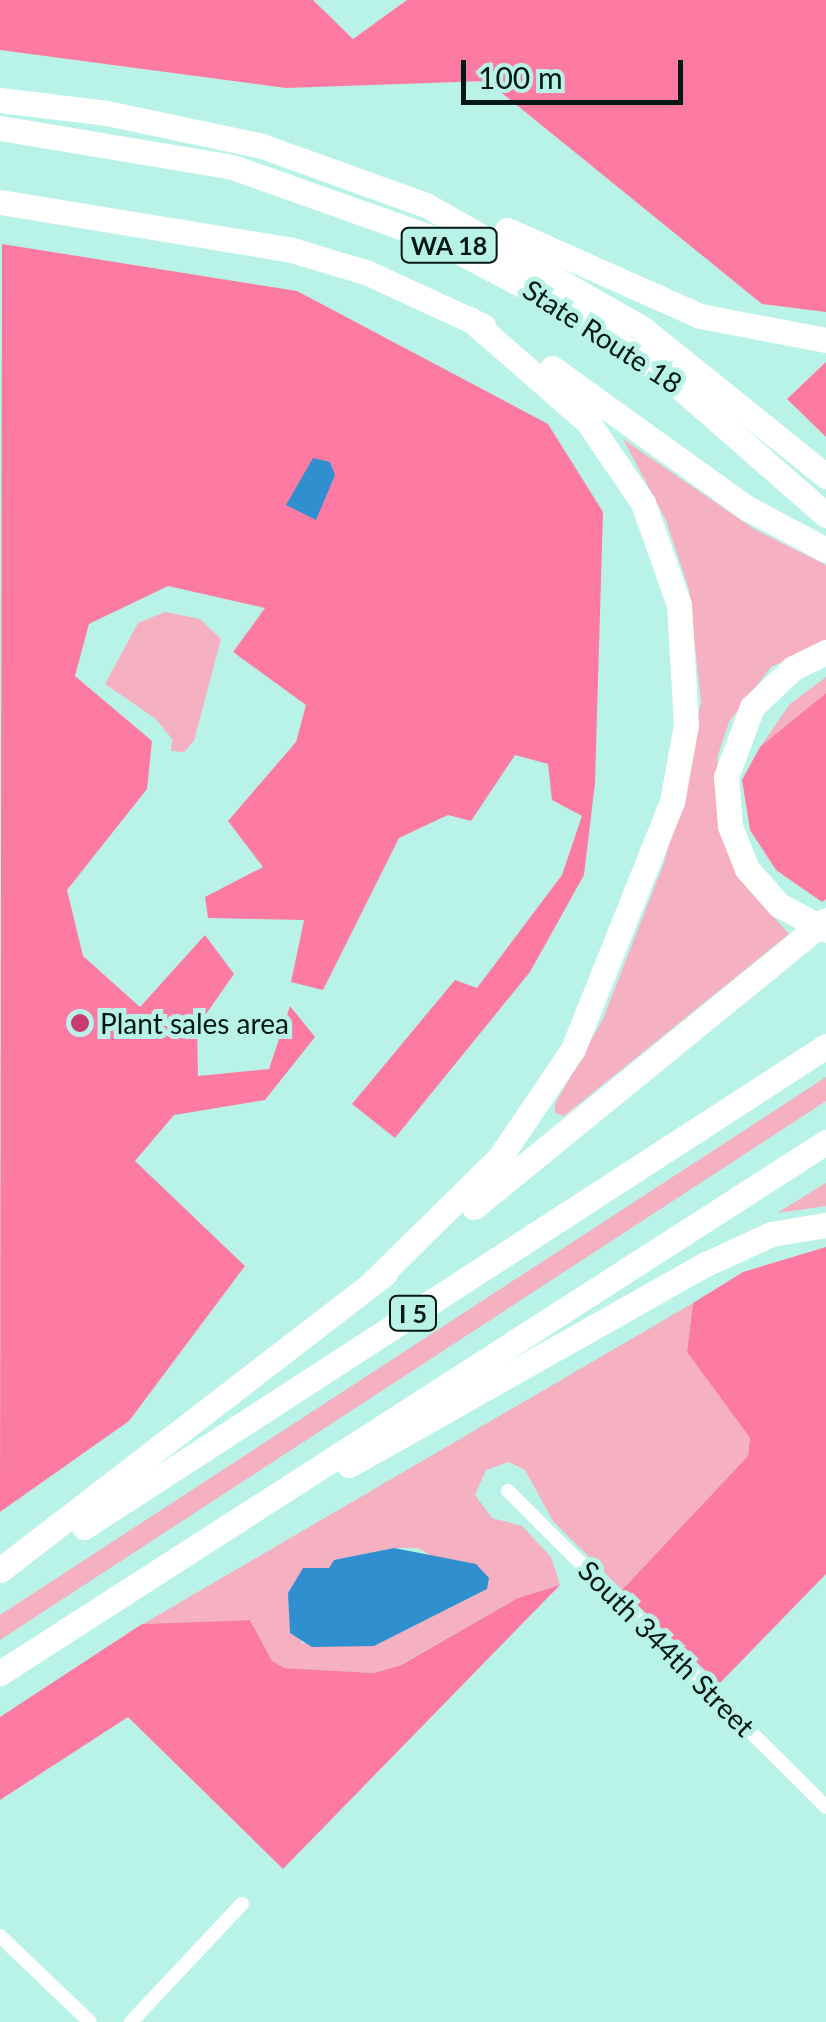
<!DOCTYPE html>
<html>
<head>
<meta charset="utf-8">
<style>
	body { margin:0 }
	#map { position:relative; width:826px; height:2022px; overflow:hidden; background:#b9f3e8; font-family:Lato,sans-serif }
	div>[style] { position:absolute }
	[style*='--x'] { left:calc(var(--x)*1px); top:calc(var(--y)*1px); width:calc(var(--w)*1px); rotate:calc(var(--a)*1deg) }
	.green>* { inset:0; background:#f5b0c1 }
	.forest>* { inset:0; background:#fd7ba2 }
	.water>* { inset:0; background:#2f8fcf }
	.street>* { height:14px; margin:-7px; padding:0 7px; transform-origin:7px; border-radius:7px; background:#fff }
	.highway>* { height:25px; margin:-12.5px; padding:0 12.5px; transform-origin:12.5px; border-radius:12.5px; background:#fff }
	.dots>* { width:28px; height:28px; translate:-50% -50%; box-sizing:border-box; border:5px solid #b9f3e8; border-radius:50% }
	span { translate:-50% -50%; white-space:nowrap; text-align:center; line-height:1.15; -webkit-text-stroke:10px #b9f3e8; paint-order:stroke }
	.shield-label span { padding:2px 8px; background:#b9f3e8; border:2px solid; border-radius:8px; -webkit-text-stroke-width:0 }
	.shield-label { font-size:25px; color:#021814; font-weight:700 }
	.street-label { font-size:28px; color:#021814 }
	.poi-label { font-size:28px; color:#021814 }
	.left { translate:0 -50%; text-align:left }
	.scale { position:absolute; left:461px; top:60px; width:222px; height:45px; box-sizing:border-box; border:5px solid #021814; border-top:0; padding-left:12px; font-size:30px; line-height:35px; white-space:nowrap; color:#021814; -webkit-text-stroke:8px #b9f3e8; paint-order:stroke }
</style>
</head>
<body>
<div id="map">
	<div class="green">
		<div style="clip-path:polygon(623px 439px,754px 529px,826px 565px,826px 642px,771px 667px,729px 722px,718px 755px,715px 791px,746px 886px,789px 934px,564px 1116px,555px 1113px,555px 1104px,603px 1019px,665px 860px,701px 702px,689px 590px,666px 520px)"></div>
		<div style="clip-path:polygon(165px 612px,200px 619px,221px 639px,194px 741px,184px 752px,171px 751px,172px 739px,156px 719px,105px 684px,138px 623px)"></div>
		<div style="clip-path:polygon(826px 677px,826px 693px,760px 747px,790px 704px)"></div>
		<div style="clip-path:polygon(826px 1077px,826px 1101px,0 1640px,0 1615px)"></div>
		<div style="clip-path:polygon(826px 1183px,826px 1206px,777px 1213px)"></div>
		<div style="clip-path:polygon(evenodd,693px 1303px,687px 1352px,750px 1438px,748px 1456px,622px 1590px,553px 1521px,525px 1470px,509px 1462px,486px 1470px,475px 1495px,492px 1518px,522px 1526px,551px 1557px,560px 1585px,518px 1598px,400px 1665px,374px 1673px,284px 1668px,272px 1662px,250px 1620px,143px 1624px,693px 1303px,394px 1548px,418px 1548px,487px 1589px,374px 1646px,301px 1643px,335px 1560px,394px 1548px)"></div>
	</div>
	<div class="forest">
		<div style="clip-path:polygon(0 0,313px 0,353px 39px,407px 0,826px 0,826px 312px,762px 304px,487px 81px,286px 88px,0 50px)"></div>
		<div style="clip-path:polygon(2px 244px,297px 291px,548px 424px,603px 512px,595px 783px,584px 875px,530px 972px,395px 1138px,352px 1104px,455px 980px,477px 988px,562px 875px,582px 816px,552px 800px,548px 764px,515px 755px,471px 821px,448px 815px,399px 838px,323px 990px,291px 982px,304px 920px,208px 918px,205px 897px,263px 867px,228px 821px,296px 742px,306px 705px,233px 652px,265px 608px,168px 586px,89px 624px,75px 676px,152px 741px,147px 789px,67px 890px,83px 956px,140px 1007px,205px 935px,234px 974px,197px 1027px,198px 1076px,269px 1069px,290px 1006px,315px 1037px,265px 1100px,174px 1115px,135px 1161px,245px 1266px,129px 1421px,0 1512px)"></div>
		<div style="clip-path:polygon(826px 362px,826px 437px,787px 399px)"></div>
		<div style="clip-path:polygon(826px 693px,826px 899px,822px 902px,776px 870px,750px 830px,742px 780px,760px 747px)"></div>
		<div style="clip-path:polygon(826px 1247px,826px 1574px,719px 1684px,622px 1590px,748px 1456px,750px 1438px,687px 1352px,693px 1303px,743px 1272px)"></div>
		<div style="clip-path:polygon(560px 1585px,283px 1869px,128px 1717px,0 1800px,0 1717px,142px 1624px,250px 1620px,272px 1661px,284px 1668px,374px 1673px,401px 1665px,518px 1598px)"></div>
	</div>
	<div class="water">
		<div style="clip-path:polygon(313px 458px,330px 462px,335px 475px,316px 520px,286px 505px)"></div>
		<div style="clip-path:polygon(394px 1548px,476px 1564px,489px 1578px,487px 1589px,374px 1646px,312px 1647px,290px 1633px,288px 1593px,303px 1568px,329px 1568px,334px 1560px)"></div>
	</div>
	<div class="street">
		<div style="--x:508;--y:1491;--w:448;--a:44.8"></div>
		<div style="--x:0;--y:1936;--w:124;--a:43.7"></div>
		<div style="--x:131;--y:2022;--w:162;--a:-46.8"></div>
	</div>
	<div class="highway">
		<div style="--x:0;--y:100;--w:108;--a:6.9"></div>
		<div style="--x:107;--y:113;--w:158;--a:12"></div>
		<div style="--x:262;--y:146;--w:174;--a:19.8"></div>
		<div style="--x:426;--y:205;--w:250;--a:29.7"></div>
		<div style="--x:643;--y:329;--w:235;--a:38.8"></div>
		<div style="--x:0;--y:128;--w:235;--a:9.5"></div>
		<div style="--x:232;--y:167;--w:213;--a:19.5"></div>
		<div style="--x:433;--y:238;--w:146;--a:27.8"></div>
		<div style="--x:562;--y:306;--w:125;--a:33.6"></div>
		<div style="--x:666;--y:375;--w:213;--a:41.2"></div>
		<div style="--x:0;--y:202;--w:296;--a:9.3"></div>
		<div style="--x:292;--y:250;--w:79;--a:16.8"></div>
		<div style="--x:368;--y:273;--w:127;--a:24.7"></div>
		<div style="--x:507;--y:230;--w:211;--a:24"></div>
		<div style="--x:700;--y:316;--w:128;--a:10.8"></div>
		<div style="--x:552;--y:368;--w:240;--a:35.7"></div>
		<div style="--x:747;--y:508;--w:89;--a:28"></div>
		<div style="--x:826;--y:652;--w:37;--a:154"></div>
		<div style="--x:793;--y:668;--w:57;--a:136.4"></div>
		<div style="--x:752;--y:707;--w:75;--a:110.4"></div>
		<div style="--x:726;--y:777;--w:49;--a:85.3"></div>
		<div style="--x:730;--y:826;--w:46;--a:68.4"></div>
		<div style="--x:747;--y:869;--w:48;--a:48.4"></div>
		<div style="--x:779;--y:905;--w:53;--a:28"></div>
		<div style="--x:474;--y:1207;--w:454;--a:-39.2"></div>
		<div style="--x:374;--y:1281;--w:177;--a:-44.5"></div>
		<div style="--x:500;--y:1157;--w:130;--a:-55.9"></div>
		<div style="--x:573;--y:1049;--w:266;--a:-68.2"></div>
		<div style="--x:672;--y:802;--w:78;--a:-79.7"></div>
		<div style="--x:686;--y:725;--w:120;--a:-93.3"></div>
		<div style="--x:679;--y:605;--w:108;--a:-109.4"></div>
		<div style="--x:643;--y:503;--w:98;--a:-124.2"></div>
		<div style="--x:588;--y:422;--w:157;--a:-138.9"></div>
		<div style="--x:349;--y:1465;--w:410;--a:-29.4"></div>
		<div style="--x:706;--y:1264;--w:72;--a:-24.8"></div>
		<div style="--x:771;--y:1234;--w:56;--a:-9.3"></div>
		<div style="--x:84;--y:1527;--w:884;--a:-32.95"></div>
		<div style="--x:0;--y:1570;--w:486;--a:-37.6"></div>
		<div style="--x:0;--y:1673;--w:982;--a:-32.74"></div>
	</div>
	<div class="dots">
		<div style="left:80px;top:1023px;background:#c83c6f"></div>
	</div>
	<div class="shield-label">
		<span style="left:449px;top:245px">WA 18</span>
		<span style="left:413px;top:1313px">I 5</span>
	</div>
	<div class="street-label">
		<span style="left:603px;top:336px;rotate:33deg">State Route 18</span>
		<span style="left:667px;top:1648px;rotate:45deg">South 344th Street</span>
	</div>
	<div class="poi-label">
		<span class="left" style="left:100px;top:1023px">Plant sales area</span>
	</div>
	<div class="scale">100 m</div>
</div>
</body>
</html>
